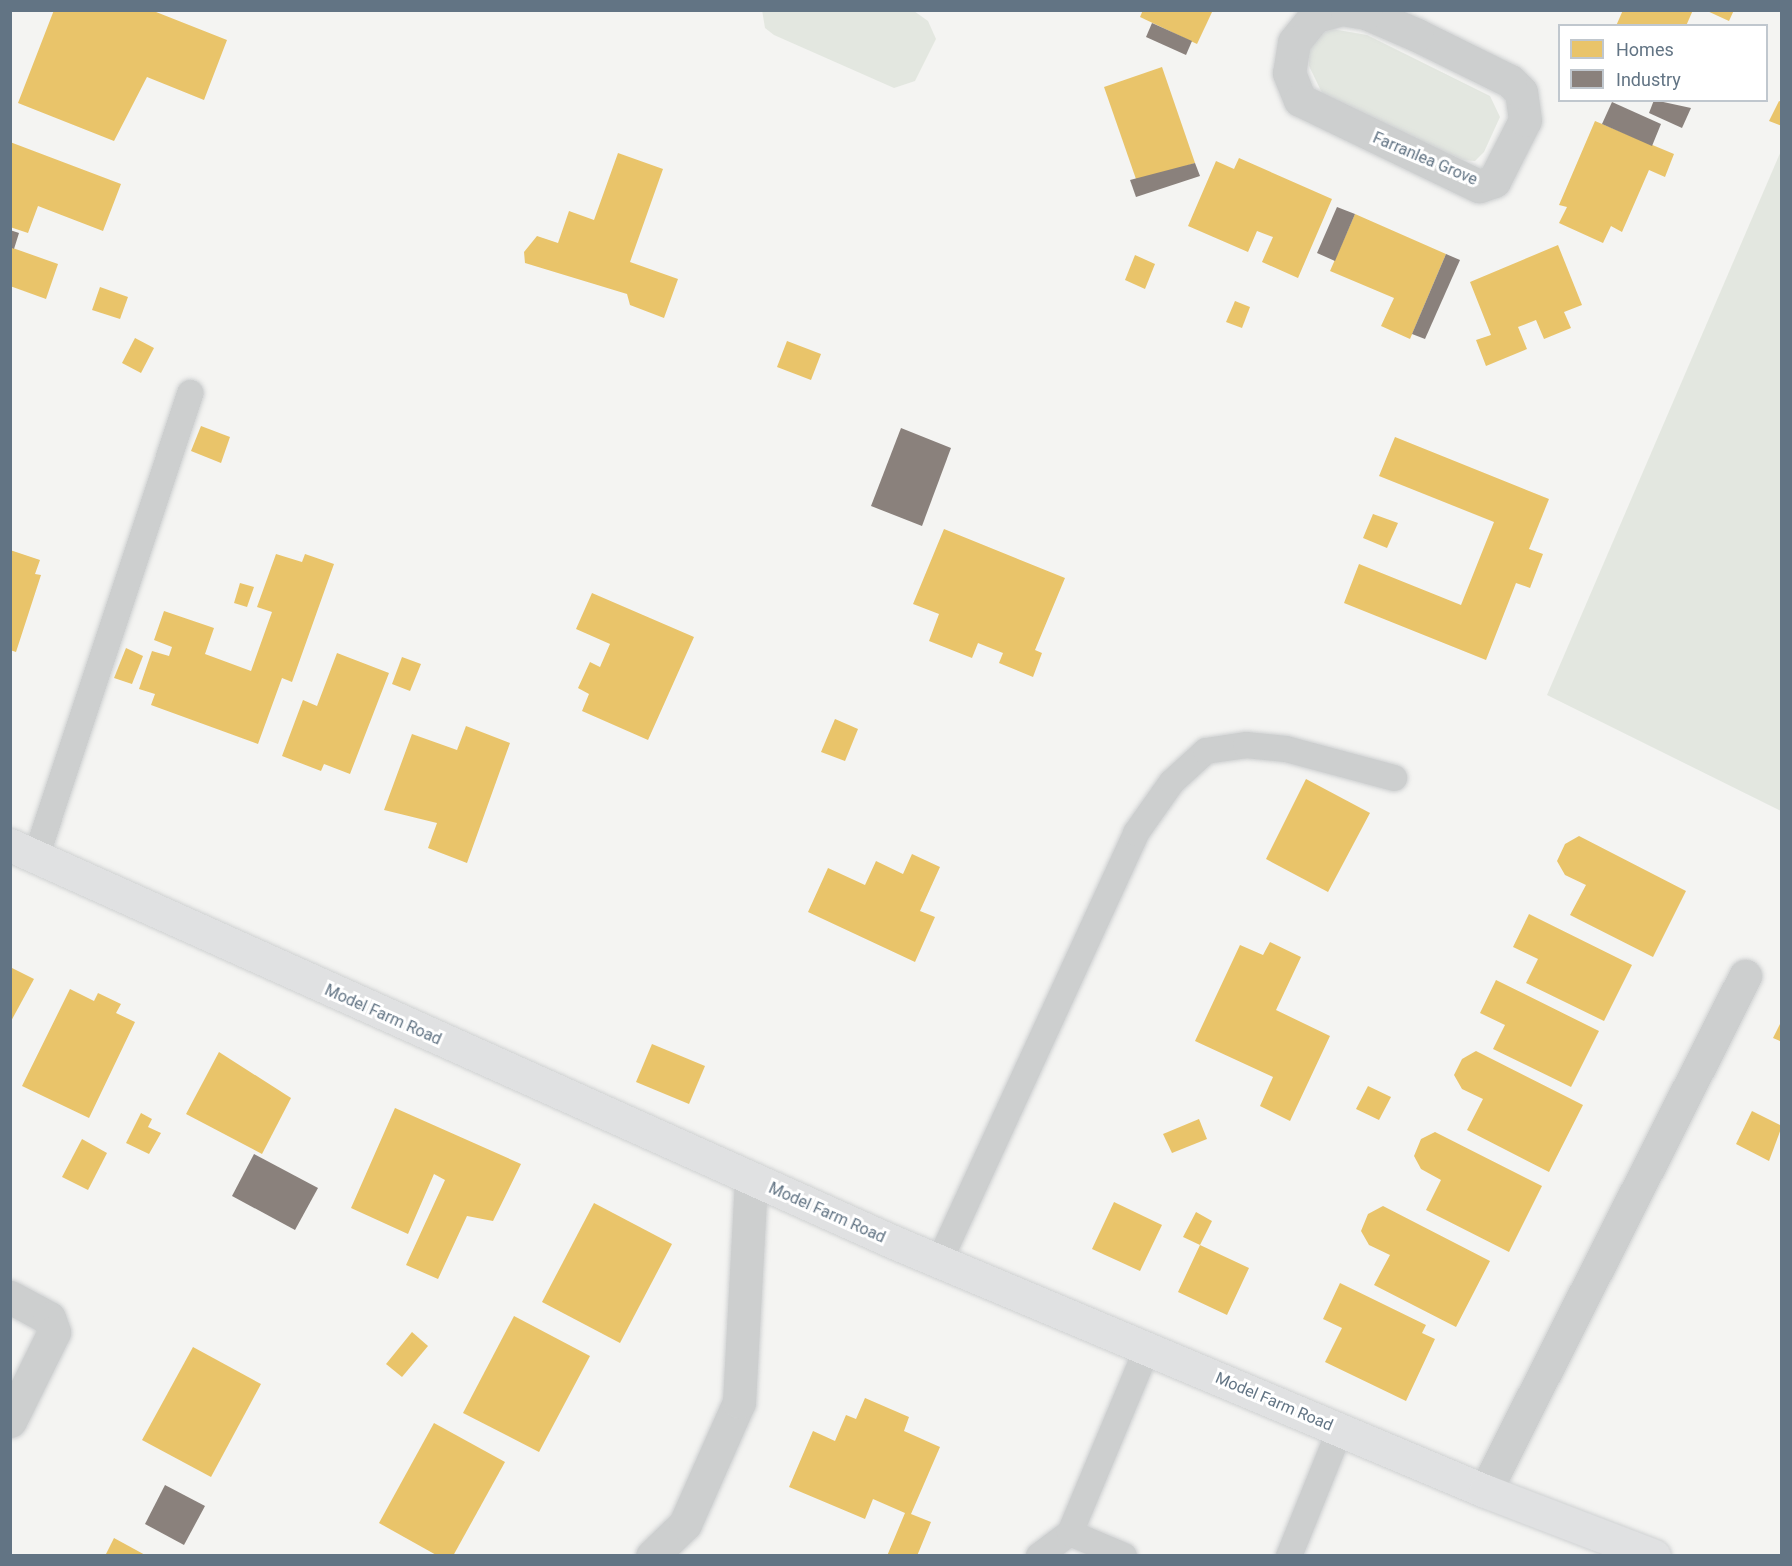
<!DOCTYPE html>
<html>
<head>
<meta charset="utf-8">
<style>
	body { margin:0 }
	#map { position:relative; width:1792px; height:1566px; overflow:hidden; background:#f4f4f2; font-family:Roboto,sans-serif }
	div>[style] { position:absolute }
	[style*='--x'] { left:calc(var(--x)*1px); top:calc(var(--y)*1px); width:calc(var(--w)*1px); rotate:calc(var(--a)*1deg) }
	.green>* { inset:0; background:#e3e7e0 }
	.homes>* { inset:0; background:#e9c46a }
	.industry>* { inset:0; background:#8a817c }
	.roads { filter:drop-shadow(0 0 2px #cfd1d2) drop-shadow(0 0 2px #cfd1d2) }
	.lane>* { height:26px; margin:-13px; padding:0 13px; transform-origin:13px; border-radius:13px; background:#cdcfcf }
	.street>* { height:33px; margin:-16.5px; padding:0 16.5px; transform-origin:16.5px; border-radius:16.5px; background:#cdcfcf }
	.secondary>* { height:33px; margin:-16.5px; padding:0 16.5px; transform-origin:16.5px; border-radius:16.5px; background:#e0e1e2 }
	span { translate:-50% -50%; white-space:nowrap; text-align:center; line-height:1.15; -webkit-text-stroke:6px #fff; paint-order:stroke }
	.street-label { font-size:16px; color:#627484 }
	.frame { position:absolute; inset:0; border:12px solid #627484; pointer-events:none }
	.legend { position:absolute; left:1558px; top:24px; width:210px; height:78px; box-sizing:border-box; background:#fff; border:2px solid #c0c7ce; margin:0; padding:8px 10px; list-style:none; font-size:18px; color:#627484 }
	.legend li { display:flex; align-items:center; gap:12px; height:30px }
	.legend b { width:30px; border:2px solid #c0c7ce }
</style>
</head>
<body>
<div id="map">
	<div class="green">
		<div style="clip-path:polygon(762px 10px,914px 11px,928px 21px,936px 39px,915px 81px,894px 88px,774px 35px,765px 28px)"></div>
		<div style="clip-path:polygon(1332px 29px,1367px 35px,1490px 96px,1500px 117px,1484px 152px,1475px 161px,1463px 160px,1324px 97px,1309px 66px,1309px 49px,1318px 35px)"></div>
		<div style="clip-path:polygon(1781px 151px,1782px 811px,1781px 811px,1547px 695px)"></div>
	</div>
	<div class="homes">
		<div style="clip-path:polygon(54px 10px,151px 10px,227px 40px,204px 100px,147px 77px,114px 141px,18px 103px)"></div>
		<div style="clip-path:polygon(1143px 10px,1213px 10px,1197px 44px,1140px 17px)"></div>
		<div style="clip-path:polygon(1623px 10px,1693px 10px,1686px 26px,1616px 26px)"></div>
		<div style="clip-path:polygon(1705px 10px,1734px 10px,1729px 21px)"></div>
		<div style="clip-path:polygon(1162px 67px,1195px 163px,1137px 182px,1104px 87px)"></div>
		<div style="clip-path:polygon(1779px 101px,1782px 102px,1782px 126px,1769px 121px)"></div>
		<div style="clip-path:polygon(1595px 121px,1674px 154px,1665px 177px,1649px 170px,1622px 232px,1611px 226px,1603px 243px,1559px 223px,1567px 207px,1559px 205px)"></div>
		<div style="clip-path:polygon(10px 142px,121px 184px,103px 231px,38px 206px,28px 233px,10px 227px)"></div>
		<div style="clip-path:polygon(618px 153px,663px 169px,630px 262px,678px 279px,664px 318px,630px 305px,627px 294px,525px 263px,524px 252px,537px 236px,558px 243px,569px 211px,594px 220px)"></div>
		<div style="clip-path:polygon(1239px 158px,1332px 199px,1298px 278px,1262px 262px,1273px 237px,1257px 231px,1248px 252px,1188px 226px,1216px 161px,1234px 169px)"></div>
		<div style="clip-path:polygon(1355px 214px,1446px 254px,1410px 339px,1381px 326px,1394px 298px,1330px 271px)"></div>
		<div style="clip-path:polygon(1558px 245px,1582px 305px,1564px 312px,1571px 328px,1544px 339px,1536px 320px,1518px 327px,1527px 349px,1486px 366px,1476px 340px,1491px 335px,1470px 282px)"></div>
		<div style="clip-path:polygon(10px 247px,58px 264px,46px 299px,10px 286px)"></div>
		<div style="clip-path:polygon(1135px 255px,1155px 264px,1145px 289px,1125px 280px)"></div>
		<div style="clip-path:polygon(100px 287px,128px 297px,120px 319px,92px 310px)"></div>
		<div style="clip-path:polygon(1235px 301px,1250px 307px,1242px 328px,1226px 322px)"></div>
		<div style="clip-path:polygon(135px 338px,154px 348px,141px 373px,122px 363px)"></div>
		<div style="clip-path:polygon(787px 341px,821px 354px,811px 380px,777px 367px)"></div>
		<div style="clip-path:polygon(201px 426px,230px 437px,221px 463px,191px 451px)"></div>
		<div style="clip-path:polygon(1395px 437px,1549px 499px,1529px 549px,1543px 554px,1530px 588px,1516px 583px,1486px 660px,1344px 603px,1359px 564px,1461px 605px,1494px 522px,1379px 476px)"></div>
		<div style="clip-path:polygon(1373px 514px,1398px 523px,1387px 548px,1363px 538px)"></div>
		<div style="clip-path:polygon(944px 529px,1065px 578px,1035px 650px,1042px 653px,1033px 677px,999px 663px,1003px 653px,978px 643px,972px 658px,929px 641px,939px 614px,913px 604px)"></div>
		<div style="clip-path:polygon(10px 550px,40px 560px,35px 574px,41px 575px,16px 652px,10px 650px)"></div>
		<div style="clip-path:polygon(276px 554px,302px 562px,305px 554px,334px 564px,292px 682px,282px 678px,258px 744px,151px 705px,155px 694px,139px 689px,152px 651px,169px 656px,172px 647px,154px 640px,164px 611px,214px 628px,205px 654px,251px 671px,272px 612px,257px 607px)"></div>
		<div style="clip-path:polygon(240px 583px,254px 587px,247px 607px,234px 603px)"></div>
		<div style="clip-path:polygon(592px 593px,694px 637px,648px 740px,582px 711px,589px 694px,578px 688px,590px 662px,600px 667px,610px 644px,576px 629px)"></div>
		<div style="clip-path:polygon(126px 648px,143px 656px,132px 684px,114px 678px)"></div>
		<div style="clip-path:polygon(337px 653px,389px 673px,350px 774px,324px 764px,321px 771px,282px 756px,303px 700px,317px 706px)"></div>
		<div style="clip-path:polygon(402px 657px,421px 664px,410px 691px,392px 684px)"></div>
		<div style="clip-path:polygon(835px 719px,858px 729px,845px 761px,821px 752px)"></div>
		<div style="clip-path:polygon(466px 726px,510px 743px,467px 863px,428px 848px,437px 823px,384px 810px,412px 734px,457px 750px)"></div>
		<div style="clip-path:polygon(1306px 779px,1370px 813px,1328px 892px,1266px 859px)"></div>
		<div style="clip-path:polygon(1579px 836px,1686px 891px,1653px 957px,1570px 915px,1586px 885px,1565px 875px,1557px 861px,1565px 844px)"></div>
		<div style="clip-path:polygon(912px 854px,940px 867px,920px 911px,935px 917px,915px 962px,808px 912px,828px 868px,865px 885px,876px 861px,903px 874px)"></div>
		<div style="clip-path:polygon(1529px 914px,1632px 965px,1604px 1021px,1526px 983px,1538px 959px,1513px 947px)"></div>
		<div style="clip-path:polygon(1270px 942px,1301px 957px,1276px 1010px,1330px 1036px,1290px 1121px,1260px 1106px,1273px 1077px,1195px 1041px,1240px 945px,1263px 955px)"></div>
		<div style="clip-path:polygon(10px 967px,34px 979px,10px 1023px)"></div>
		<div style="clip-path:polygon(1496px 980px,1599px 1031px,1571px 1087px,1493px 1049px,1505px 1025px,1480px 1013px)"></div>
		<div style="clip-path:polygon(70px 989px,94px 1001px,98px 993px,121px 1004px,116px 1013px,135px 1022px,89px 1118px,22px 1086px)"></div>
		<div style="clip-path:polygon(1782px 1020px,1782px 1042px,1773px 1038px)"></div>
		<div style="clip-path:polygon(652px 1044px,705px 1066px,689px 1104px,636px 1082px)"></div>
		<div style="clip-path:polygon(1476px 1051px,1583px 1105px,1549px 1172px,1467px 1130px,1483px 1099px,1462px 1089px,1454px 1075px,1462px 1059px)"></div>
		<div style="clip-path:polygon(219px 1052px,291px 1098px,262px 1154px,186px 1114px)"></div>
		<div style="clip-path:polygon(1368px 1086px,1391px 1097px,1379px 1120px,1356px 1109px)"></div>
		<div style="clip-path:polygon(395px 1108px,521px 1164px,493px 1221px,467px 1216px,438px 1279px,406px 1265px,445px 1180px,434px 1174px,408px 1234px,351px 1208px)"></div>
		<div style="clip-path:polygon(1752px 1111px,1782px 1126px,1769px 1161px,1736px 1144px)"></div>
		<div style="clip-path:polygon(141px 1113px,152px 1119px,148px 1127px,161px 1133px,149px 1154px,126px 1143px)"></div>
		<div style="clip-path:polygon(1199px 1119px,1207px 1139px,1172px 1153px,1163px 1134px)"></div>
		<div style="clip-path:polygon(1435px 1132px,1542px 1186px,1509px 1252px,1426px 1210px,1441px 1180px,1421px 1169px,1414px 1156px,1421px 1139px)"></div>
		<div style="clip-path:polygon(82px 1139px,107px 1153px,88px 1190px,62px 1177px)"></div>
		<div style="clip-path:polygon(1114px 1202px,1162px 1225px,1140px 1271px,1092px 1249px)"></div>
		<div style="clip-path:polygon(594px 1203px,672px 1244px,620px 1343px,542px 1302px)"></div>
		<div style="clip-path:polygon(1383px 1206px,1490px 1261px,1456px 1327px,1374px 1285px,1390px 1255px,1369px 1245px,1361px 1231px,1368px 1214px)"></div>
		<div style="clip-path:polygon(1196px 1212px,1212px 1221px,1200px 1245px,1249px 1268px,1227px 1315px,1178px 1292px,1200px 1245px,1183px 1237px)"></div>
		<div style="clip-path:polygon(1340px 1283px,1426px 1325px,1422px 1333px,1435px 1339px,1406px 1401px,1325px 1362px,1342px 1328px,1323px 1319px)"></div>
		<div style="clip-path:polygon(514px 1316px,590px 1356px,539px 1452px,463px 1413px)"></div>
		<div style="clip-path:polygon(412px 1332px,428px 1346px,402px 1377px,386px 1364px)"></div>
		<div style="clip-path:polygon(193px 1347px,261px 1384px,211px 1477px,142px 1440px)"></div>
		<div style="clip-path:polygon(865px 1398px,909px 1417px,904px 1431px,940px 1447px,911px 1514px,931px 1522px,917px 1556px,887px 1556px,905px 1513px,873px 1499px,865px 1519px,789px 1487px,813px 1431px,835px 1441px,846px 1415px,856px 1419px)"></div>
		<div style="clip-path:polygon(434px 1423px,505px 1462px,453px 1556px,438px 1556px,379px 1523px)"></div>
		<div style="clip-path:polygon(114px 1538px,147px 1556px,105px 1556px)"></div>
	</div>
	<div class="industry">
		<div style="clip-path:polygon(1152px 23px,1192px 41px,1186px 55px,1146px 37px)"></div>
		<div style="clip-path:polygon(1654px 100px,1691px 108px,1682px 128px,1649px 113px)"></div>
		<div style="clip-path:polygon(1612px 102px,1661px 124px,1652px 146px,1602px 124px)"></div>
		<div style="clip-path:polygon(1195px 163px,1200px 176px,1136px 197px,1130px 180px)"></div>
		<div style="clip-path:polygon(1337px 207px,1355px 214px,1335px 261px,1317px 253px)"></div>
		<div style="clip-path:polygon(10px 230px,19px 233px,14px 249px,10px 247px)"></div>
		<div style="clip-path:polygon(1446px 254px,1460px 260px,1425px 339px,1412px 334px)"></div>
		<div style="clip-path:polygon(901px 428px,951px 448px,922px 526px,871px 506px)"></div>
		<div style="clip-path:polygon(254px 1154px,318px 1188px,295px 1230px,232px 1196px)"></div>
		<div style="clip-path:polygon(165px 1485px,205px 1506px,184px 1545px,145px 1524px)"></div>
	</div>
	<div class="roads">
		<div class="lane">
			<div style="--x:36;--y:857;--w:489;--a:-71.6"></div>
			<div style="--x:939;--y:1262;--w:472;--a:-65.3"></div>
			<div style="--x:1136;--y:833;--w:62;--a:-54.8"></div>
			<div style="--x:1172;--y:782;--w:46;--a:-42.4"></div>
			<div style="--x:1206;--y:751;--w:40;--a:-8.5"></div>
			<div style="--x:1246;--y:745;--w:40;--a:5.7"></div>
			<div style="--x:1286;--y:749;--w:112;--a:15"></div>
			<div style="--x:1039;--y:1556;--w:39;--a:-37"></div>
			<div style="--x:1124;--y:1556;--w:59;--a:-156.9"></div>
			<div style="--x:1070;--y:1533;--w:199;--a:-67.3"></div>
			<div style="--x:1289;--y:1556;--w:136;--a:-68"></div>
		</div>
		<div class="street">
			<div style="--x:1338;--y:10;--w:24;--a:165"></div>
			<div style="--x:1315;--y:16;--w:33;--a:129"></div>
			<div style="--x:1294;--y:42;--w:31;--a:99"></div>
			<div style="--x:1289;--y:73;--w:29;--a:68"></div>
			<div style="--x:1300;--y:100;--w:199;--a:25.7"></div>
			<div style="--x:1479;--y:186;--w:16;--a:-18"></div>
			<div style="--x:1494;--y:181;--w:68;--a:-63.1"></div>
			<div style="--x:1525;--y:120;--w:28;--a:-98"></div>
			<div style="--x:1521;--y:92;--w:16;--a:-135"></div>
			<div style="--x:1510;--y:81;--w:104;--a:-153.7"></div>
			<div style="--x:1417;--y:35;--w:56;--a:-156.7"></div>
			<div style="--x:1366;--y:13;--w:19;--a:-171"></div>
			<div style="--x:10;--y:1297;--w:44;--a:28.3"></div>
			<div style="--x:49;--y:1318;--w:15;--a:70"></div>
			<div style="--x:54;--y:1332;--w:99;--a:116.3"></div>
			<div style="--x:1485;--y:1491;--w:577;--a:-63.21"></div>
			<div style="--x:652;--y:1556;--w:46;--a:-44.1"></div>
			<div style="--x:685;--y:1524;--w:133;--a:-66.1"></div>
			<div style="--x:739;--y:1402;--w:223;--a:-86.9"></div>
		</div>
		<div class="secondary">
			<div style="--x:10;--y:845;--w:966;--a:24.2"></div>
			<div style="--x:891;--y:1241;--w:644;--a:22.83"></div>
			<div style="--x:1485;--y:1491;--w:181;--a:21"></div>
		</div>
	</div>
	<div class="street-label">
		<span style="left:1425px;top:159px;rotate:23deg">Farranlea Grove</span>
		<span style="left:383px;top:1015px;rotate:24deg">Model Farm Road</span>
		<span style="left:827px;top:1213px;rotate:24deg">Model Farm Road</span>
		<span style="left:1274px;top:1402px;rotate:23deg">Model Farm Road</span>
	</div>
	<div class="frame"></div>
	<ul class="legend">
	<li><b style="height:16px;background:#e9c46a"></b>Homes</li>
	<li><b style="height:16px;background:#8a817c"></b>Industry</li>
	</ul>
</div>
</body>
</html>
